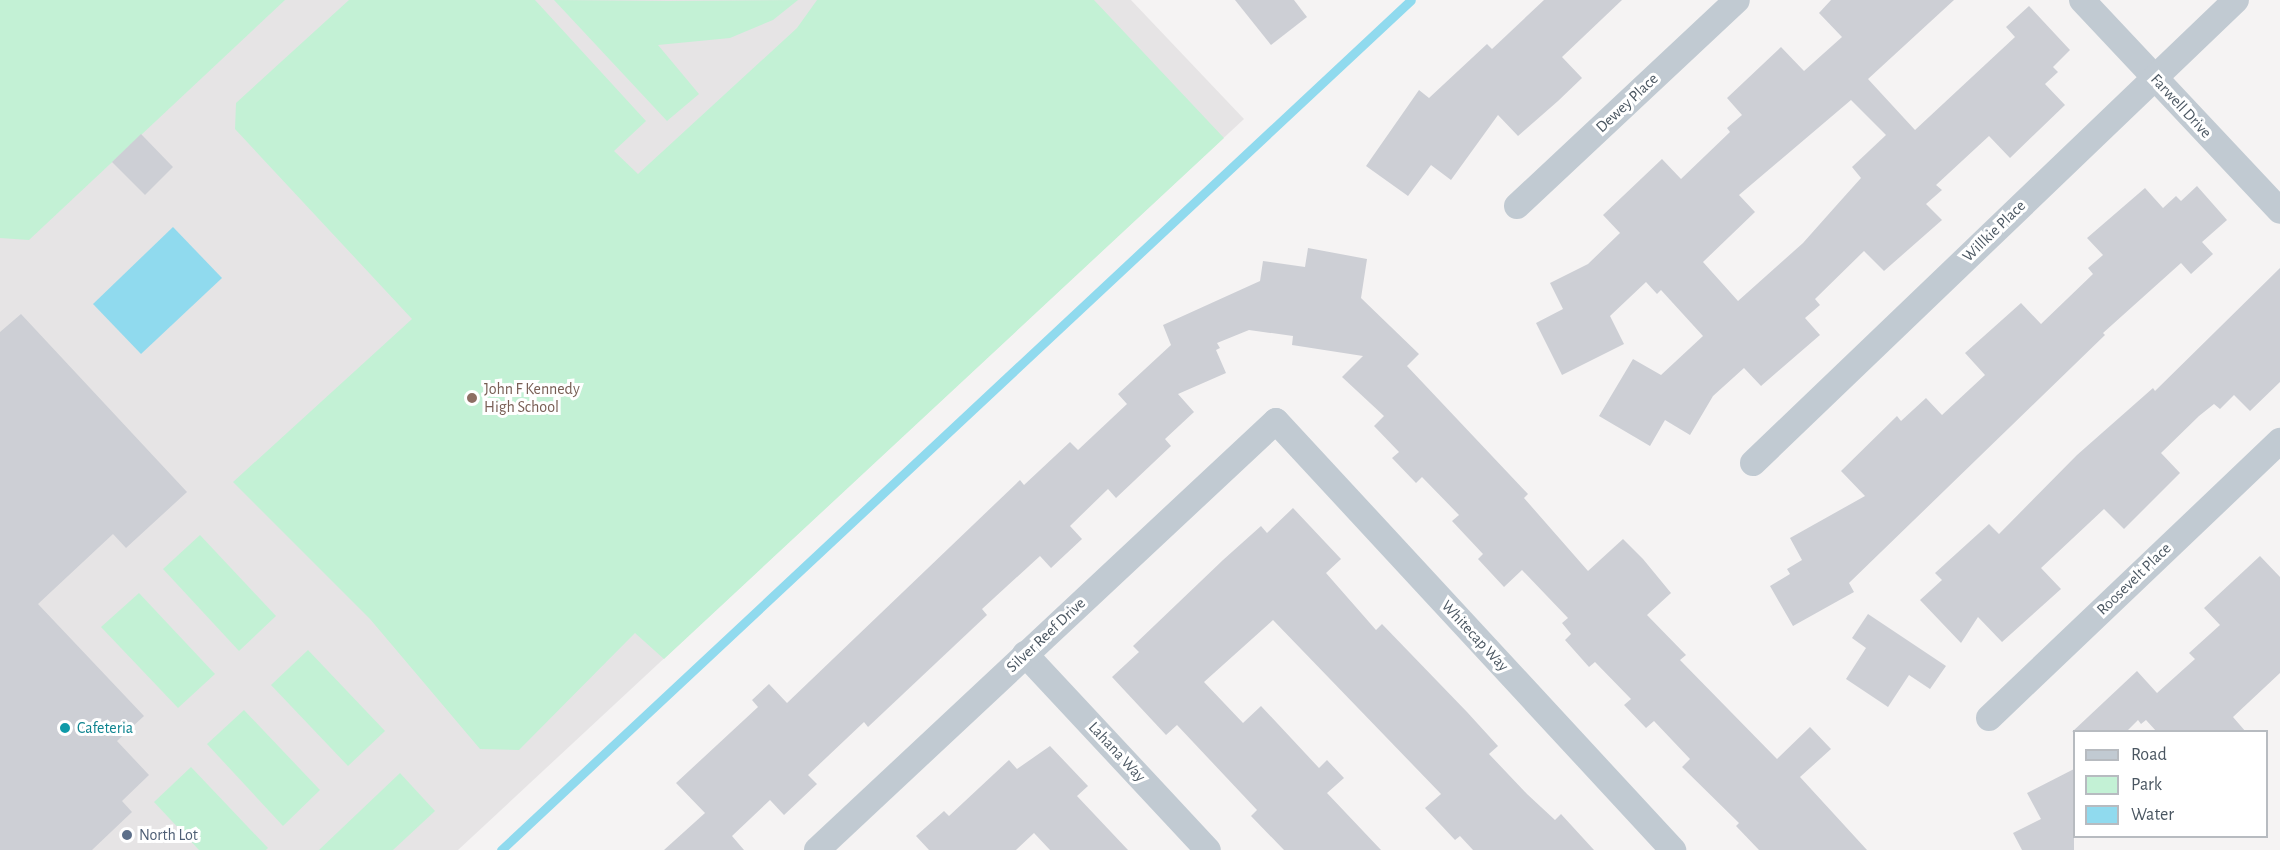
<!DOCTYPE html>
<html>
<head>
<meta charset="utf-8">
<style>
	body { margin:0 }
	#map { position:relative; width:2280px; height:850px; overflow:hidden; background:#f5f3f3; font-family:"Alegreya Sans",sans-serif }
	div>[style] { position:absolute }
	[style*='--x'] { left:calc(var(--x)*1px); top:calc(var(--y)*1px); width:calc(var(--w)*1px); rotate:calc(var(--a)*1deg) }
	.education>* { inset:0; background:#e6e4e5 }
	.green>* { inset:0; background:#c3f1d5 }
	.water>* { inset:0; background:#90daee }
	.stream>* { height:9px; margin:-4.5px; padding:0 4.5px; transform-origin:4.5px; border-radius:4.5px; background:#90daee }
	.building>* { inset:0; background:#cdcfd5 }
	.minor>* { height:26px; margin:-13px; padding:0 13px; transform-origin:13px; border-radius:13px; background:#c1cad2 }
	.dots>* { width:16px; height:16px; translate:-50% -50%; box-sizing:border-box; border:3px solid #fff; border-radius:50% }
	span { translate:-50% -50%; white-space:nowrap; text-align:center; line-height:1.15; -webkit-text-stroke:6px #fff; paint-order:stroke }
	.street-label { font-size:16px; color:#4a5661 }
	.education-label { font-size:16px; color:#785e54 }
	.left { translate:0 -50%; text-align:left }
	.culture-label { font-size:16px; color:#0d838f }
	.service-label { font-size:16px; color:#4e5e75 }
	.legend { position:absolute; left:2073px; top:730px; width:195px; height:108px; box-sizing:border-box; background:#fff; border:2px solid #b7bbc0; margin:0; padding:8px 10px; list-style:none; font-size:18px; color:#4a5661 }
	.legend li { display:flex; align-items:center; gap:12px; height:30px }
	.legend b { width:30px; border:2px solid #b7bbc0 }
</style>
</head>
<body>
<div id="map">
	<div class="education">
		<div style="clip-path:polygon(0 0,1131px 0,1244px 119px,458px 850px,0 850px)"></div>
	</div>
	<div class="green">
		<div style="clip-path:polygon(0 0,285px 0,29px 240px,0 238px)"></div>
		<div style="clip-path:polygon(349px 0,535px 0,646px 121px,614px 151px,638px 174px,797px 28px,817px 0,1094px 0,1224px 138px,664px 659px,635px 633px,519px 750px,480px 749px,370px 619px,233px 482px,412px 319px,235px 129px,236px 103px)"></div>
		<div style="clip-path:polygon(554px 0,668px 1px,798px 0,773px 20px,730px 38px,658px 45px,699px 94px,667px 121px)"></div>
		<div style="clip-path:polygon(200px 535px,276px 616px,239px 651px,163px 569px)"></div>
		<div style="clip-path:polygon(139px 593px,215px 674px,178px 708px,101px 627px)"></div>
		<div style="clip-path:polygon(308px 650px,385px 731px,348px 766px,271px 685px)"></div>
		<div style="clip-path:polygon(244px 710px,320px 790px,283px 826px,207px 744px)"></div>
		<div style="clip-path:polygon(191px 767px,268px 848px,266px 850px,199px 850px,154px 802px)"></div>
		<div style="clip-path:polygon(400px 773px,435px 811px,393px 850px,319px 850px)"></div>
	</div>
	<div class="water">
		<div style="clip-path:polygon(173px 227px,222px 278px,141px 354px,93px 304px)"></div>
	</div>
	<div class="stream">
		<div style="--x:501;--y:850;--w:1245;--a:-43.05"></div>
	</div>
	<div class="building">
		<div style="clip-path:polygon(1235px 0,1294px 0,1307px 17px,1271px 45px)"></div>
		<div style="clip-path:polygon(1544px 0,1622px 0,1562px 57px,1582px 78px,1558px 101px,1518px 136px,1498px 115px,1451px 180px,1431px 165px,1408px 196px,1366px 166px,1419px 90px,1429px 98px,1487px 44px,1492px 49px)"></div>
		<div style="clip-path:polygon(evenodd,1831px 0,1954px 0,1868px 79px,1915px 130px,2015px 37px,2006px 27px,2029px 6px,2070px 50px,2053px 67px,2058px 72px,2045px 84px,2065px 105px,2010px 158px,1989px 136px,1936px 185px,1942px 190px,1926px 204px,1942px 220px,1884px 271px,1864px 251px,1815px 299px,1820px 305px,1805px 318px,1820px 335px,1761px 386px,1744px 368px,1713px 396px,1690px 435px,1665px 420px,1650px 446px,1599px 416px,1633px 359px,1661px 375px,1703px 336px,1661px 290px,1657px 294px,1646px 282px,1610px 316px,1624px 344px,1562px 375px,1536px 323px,1563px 309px,1550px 283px,1588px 264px,1620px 233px,1603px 215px,1662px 159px,1681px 179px,1730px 132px,1727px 128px,1742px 115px,1727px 98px,1781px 47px,1804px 71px,1842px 37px,1819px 13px,1831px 0,1851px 100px,1886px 135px,1852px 167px,1861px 178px,1835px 207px,1803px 243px,1738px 301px,1703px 262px,1755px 212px,1739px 195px,1851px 100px)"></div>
		<div style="clip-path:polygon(141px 134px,173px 167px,145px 195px,112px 162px)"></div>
		<div style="clip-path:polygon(2197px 186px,2227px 220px,2202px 242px,2213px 254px,2191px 274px,2181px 263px,2103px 333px,2105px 335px,1849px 583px,1854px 592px,1793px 626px,1770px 586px,1790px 574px,1787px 569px,1802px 560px,1790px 538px,1865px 496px,1841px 471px,1897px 416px,1901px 421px,1926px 398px,1942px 415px,1985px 375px,1965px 353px,2021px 303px,2041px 324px,2093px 274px,2088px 268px,2103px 255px,2087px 238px,2145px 188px,2163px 208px,2176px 196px,2181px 201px)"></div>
		<div style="clip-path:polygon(1308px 248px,1367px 259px,1361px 298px,1419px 354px,1407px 366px,1528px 494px,1524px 498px,1588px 571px,1623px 539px,1643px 559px,1671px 593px,1647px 615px,1686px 655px,1680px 660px,1777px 759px,1810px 727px,1831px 749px,1800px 777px,1867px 850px,1759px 850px,1736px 826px,1739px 823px,1682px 767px,1690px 759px,1654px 721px,1646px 728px,1624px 705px,1631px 699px,1595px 662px,1589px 667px,1565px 640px,1571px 634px,1562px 623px,1568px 618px,1522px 570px,1504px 587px,1478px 559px,1483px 554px,1452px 521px,1459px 515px,1422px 477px,1416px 483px,1392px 458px,1399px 452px,1374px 426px,1384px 416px,1342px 377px,1363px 356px,1292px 345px,1293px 336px,1249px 330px,1217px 343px,1220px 348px,1216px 350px,1226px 373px,1178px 394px,1194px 412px,1165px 439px,1171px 446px,1116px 498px,1108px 489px,1070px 526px,1082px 539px,1051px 568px,1040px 556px,982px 609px,987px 615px,868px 727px,864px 722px,808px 775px,817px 784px,784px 815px,770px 800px,732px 836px,744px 850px,664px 850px,705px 813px,676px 783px,758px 707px,752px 700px,769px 684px,787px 703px,1020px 480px,1024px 485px,1070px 442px,1078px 450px,1127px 404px,1118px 394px,1171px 345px,1163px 325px,1260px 281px,1263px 261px,1305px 267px)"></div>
		<div style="clip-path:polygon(2280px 268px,2280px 382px,2250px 411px,2234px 395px,2220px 409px,2214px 404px,2199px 416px,2161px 453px,2180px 473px,2124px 529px,2104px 509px,2041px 568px,2061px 589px,2002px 642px,1978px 617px,1961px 643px,1920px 600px,1942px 580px,1935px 573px,1989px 524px,1999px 534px,2077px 455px,2153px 388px,2155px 391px)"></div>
		<div style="clip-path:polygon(21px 314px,187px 492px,126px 548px,113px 534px,38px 604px,144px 716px,117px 741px,149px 775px,122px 801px,132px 812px,92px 850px,0 850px,0 332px)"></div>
		<div style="clip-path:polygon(1293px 508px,1341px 559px,1326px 573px,1376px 630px,1382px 624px,1467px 712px,1498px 746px,1489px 754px,1527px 794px,1555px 820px,1561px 814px,1594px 850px,1473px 850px,1460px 836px,1455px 840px,1425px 808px,1441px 794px,1273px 620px,1204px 682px,1243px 723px,1261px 706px,1319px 768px,1327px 760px,1344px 778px,1327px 793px,1381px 850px,1284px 850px,1251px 816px,1257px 810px,1177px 725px,1166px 735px,1112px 677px,1139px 652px,1133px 646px,1223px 560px,1261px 526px,1267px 533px)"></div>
		<div style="clip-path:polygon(2260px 556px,2280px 577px,2280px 673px,2233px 717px,2246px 732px,2157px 732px,2146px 720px,2141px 724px,2138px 720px,2126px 732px,2072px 732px,2137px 671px,2157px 693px,2195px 659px,2189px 653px,2220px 625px,2204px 608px)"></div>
		<div style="clip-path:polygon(1868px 614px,1946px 666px,1930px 689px,1909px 675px,1888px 707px,1846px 679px,1866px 648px,1852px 638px)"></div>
		<div style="clip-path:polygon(1050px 746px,1088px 786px,1077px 796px,1128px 850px,1050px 850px,1034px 833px,1016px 850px,929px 850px,916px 836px,944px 811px,949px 816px,1009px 760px,1017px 769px)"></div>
		<div style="clip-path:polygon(2074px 769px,2074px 850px,2022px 850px,2013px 833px,2041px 819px,2027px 793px)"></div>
	</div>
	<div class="minor">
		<div style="--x:2082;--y:0;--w:289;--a:46.8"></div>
		<div style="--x:1517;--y:206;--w:301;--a:-43.1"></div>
		<div style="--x:1753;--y:463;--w:669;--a:-43.79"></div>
		<div style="--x:1025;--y:654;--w:268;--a:47"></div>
		<div style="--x:1989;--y:718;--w:402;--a:-43.6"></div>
		<div style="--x:817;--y:850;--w:628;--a:-43.07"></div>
		<div style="--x:1276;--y:421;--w:585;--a:47.22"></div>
	</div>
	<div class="dots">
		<div style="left:472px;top:398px;background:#8d6e63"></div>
		<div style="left:65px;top:728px;background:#0f9aa8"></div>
		<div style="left:127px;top:835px;background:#5c6f8a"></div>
	</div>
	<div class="street-label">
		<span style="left:1627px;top:103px;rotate:-43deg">Dewey Place</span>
		<span style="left:2181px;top:106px;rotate:47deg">Farwell Drive</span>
		<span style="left:1994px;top:231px;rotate:-44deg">Willkie Place</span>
		<span style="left:2134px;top:579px;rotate:-44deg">Roosevelt Place</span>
		<span style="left:1046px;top:635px;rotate:-43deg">Silver Reef Drive</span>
		<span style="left:1475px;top:636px;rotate:47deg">Whitecap Way</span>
		<span style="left:1117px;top:752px;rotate:47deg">Lahana Way</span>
	</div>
	<div class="education-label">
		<span class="left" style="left:484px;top:398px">John F Kennedy<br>High School</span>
	</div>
	<div class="culture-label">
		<span class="left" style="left:77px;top:728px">Cafeteria</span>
	</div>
	<div class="service-label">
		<span class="left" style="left:139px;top:835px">North Lot</span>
	</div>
	<ul class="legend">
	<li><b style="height:8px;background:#c1cad2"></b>Road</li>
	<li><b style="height:16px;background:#c3f1d5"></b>Park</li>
	<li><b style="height:16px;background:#90daee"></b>Water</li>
	</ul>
</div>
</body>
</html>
